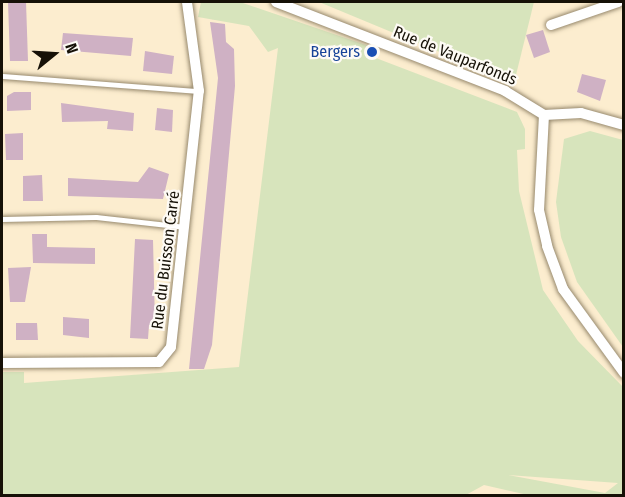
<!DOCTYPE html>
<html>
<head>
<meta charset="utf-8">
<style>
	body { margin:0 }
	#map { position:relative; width:625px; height:497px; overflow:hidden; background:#fcedcf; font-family:"Fira Sans Condensed",sans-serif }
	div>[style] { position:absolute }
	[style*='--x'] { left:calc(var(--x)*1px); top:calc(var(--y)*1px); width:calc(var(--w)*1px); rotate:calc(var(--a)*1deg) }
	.green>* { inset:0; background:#d7e4bc }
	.building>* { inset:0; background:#cfb1c4 }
	.roads { filter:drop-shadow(0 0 2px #97896d) drop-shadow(0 0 2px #97896d) }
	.lane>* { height:5px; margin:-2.5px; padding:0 2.5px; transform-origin:2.5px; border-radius:2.5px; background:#fff }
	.street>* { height:10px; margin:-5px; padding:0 5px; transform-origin:5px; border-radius:5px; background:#fff }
	.dots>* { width:16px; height:16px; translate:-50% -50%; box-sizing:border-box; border:3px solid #fefbf5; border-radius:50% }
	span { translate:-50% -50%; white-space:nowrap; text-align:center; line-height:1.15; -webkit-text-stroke:4.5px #fefbf5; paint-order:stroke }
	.transit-label { font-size:16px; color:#164399 }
	.right { translate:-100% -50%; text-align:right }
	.street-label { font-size:16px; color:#161107 }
	.frame { position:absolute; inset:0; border:3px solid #161107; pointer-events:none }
	.north { position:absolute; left:24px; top:24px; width:60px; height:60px; -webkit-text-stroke:4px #fefbf5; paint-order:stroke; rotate:72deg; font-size:16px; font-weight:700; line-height:24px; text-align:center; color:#161107 }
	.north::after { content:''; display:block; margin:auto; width:21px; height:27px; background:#161107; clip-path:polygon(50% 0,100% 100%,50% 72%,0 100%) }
</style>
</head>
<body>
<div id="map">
	<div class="green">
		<div style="clip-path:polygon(evenodd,201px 2px,240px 2px,369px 46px,368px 55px,517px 112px,525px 129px,525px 149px,517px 150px,519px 191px,543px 290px,578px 341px,623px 387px,623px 495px,528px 495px,484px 485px,464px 496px,2px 495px,2px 372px,24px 372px,24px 383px,239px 367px,278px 48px,268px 52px,249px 26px,198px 17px,201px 2px,508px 475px,618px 483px,605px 493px,508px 475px)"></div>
		<div style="clip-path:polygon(319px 2px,534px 2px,514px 83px)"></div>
		<div style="clip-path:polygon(590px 131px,623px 140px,623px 347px,577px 282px,561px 237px,556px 202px,564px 139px)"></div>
	</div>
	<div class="building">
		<div style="clip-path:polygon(8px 2px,26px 2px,28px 61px,10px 61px)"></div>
		<div style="clip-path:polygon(210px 22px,225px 24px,226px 42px,234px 49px,235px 86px,212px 345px,204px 369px,189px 369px,218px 78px)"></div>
		<div style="clip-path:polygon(543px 30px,550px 52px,534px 58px,526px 35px)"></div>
		<div style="clip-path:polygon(63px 33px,133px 38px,131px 56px,61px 50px)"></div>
		<div style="clip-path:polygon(145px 51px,174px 56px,172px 74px,143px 71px)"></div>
		<div style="clip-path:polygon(582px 74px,606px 80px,600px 101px,577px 92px)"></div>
		<div style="clip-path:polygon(14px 92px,31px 92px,31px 110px,7px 111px,7px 96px)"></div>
		<div style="clip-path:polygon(61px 103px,134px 113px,133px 131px,107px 129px,108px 121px,62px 122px)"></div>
		<div style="clip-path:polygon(157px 108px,173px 110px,172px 132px,155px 130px)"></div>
		<div style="clip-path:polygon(23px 133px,23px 160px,6px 160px,5px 134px)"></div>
		<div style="clip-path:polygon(149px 167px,169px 174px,163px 199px,68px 196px,68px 178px,138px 182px)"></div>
		<div style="clip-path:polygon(42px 175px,43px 201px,23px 201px,23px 176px)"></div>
		<div style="clip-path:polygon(32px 234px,47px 234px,47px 247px,95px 248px,95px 264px,33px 263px)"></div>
		<div style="clip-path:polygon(135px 239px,153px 240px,155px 325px,149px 325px,148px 339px,130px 338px)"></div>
		<div style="clip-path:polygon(31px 267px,25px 302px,10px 302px,8px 268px)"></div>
		<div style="clip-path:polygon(63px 317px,89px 319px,89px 338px,63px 335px)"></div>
		<div style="clip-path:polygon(16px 323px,37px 323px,38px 340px,16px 340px)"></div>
	</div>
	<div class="roads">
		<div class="lane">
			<div style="--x:2;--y:76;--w:198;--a:4.4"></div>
			<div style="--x:2;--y:219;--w:94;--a:-1.2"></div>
			<div style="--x:96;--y:217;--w:90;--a:6.4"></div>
		</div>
		<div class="street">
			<div style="--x:276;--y:2;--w:246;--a:21.2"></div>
			<div style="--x:505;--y:91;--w:46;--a:31.6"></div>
			<div style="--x:544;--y:115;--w:37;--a:-3"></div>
			<div style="--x:581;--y:113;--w:45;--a:15.6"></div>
			<div style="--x:551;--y:25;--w:71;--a:-18.9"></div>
			<div style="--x:544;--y:115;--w:95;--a:93"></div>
			<div style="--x:539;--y:210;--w:37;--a:77"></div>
			<div style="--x:547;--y:246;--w:46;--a:69.6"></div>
			<div style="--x:563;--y:289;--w:104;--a:54"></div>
			<div style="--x:2;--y:363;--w:157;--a:-0.4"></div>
			<div style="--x:159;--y:362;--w:19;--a:-51"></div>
			<div style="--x:171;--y:347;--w:258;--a:-83.8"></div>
			<div style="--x:199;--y:91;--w:90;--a:-97.7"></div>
		</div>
	</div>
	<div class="dots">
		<div style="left:372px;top:52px;background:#1a4fb4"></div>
	</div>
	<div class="transit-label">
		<span class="right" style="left:360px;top:52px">Bergers</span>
	</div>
	<div class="street-label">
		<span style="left:455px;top:56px;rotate:22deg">Rue de Vauparfonds</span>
		<span style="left:166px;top:260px;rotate:-83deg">Rue du Buisson Carré</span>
	</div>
	<div class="frame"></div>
	<div class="north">N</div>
</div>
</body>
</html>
